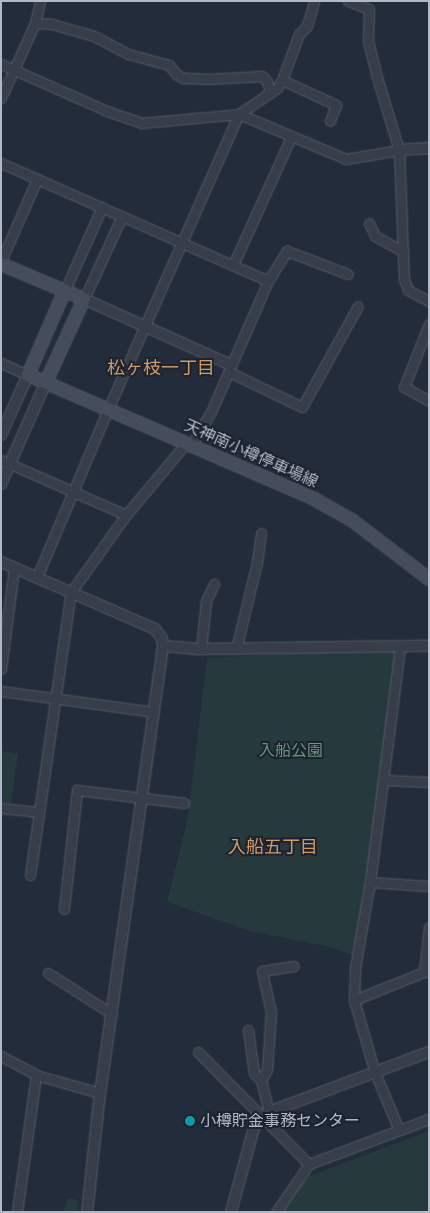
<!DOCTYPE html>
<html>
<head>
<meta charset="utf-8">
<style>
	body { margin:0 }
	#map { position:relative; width:430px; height:1213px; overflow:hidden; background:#232c3a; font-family:"Space Grotesk","Noto Sans JP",sans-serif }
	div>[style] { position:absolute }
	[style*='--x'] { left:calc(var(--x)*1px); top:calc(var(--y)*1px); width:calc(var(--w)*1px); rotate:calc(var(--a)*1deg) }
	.green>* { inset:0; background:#26393c }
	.roads { filter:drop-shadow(0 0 1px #555c68) drop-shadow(0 0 1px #555c68) }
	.minor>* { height:9px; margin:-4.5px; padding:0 4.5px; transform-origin:4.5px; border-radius:4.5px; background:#373e4a }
	.tertiary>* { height:10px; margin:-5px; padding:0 5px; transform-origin:5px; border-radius:5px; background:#373e4a }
	.secondary>* { height:12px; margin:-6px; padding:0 6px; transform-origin:6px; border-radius:6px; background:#454d5d }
	.dots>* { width:14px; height:14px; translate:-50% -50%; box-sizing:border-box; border:2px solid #1c232f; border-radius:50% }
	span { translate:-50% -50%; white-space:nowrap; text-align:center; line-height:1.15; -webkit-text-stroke:4px #1c232f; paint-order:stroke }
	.street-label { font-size:16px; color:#b2b9c6 }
	.park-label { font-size:16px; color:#6a9677 }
	.poi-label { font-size:16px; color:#b2b9c6 }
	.left { translate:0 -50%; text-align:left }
	.neighbourhood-label { font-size:18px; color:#cf9a64 }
	.frame { position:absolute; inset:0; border:2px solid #b2b9c6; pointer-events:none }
</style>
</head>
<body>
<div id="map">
	<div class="green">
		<div style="clip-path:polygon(400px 647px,358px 957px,330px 947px,250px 931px,167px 902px,188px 816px,207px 658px)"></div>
		<div style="clip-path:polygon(1px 751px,18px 754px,11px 803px,1px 802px)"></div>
		<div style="clip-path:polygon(429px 1131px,429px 1212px,282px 1212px,307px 1177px)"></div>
		<div style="clip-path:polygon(68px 1198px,78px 1200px,77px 1212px,63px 1212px)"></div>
	</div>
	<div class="roads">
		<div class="minor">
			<div style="--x:348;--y:1;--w:22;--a:21"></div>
			<div style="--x:369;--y:9;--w:32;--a:92"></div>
			<div style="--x:368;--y:41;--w:34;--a:76"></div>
			<div style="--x:376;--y:74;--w:79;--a:73.2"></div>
			<div style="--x:399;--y:150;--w:129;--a:87.8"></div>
			<div style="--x:404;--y:279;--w:12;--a:70"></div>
			<div style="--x:408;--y:290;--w:24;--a:28"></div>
			<div style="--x:35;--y:23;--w:23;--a:-77"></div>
			<div style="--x:1;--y:64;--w:116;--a:23.9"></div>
			<div style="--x:107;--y:111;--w:36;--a:19"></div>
			<div style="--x:141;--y:123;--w:98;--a:-5.2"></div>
			<div style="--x:239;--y:114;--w:116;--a:22.8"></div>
			<div style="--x:346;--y:159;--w:54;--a:-9.6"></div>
			<div style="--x:282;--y:80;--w:60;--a:24.8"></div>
			<div style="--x:336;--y:105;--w:17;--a:111"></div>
			<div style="--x:1;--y:98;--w:82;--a:-65.6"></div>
			<div style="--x:35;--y:23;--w:17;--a:3"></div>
			<div style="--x:52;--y:24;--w:44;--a:15.9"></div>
			<div style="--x:94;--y:36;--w:38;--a:28"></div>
			<div style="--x:128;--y:54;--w:42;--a:15"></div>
			<div style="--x:169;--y:65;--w:11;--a:52"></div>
			<div style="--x:176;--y:74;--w:8;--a:30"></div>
			<div style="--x:183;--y:78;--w:24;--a:2"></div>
			<div style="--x:207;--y:79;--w:55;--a:-3.1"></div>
			<div style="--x:262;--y:76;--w:7;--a:45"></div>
			<div style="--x:267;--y:81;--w:12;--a:76"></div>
			<div style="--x:1;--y:163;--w:292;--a:23.8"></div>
			<div style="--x:369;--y:223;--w:14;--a:65"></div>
			<div style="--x:375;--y:236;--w:31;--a:29"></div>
			<div style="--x:1;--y:261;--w:90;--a:-66.3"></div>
			<div style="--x:233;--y:265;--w:141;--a:-65.6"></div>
			<div style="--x:65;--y:290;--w:91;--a:-66"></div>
			<div style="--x:84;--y:299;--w:91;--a:-65.4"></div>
			<div style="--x:429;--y:324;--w:68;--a:111.6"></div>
			<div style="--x:404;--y:387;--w:29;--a:29"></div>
			<div style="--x:1;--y:363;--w:30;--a:24"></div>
			<div style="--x:229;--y:372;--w:81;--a:25.6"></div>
			<div style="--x:302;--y:407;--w:115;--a:-61"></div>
			<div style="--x:191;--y:446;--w:39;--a:-60"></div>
			<div style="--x:211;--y:412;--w:143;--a:-66.5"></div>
			<div style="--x:268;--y:281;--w:36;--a:-58"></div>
			<div style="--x:287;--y:251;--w:65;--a:20.7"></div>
			<div style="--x:1;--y:460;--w:137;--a:23.7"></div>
			<div style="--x:37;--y:577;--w:182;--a:-67.1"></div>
			<div style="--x:108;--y:409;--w:323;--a:-66.1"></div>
			<div style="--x:239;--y:114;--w:46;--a:-34.4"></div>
			<div style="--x:277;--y:88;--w:9;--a:-58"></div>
			<div style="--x:282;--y:80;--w:49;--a:-69.7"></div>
			<div style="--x:299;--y:34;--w:11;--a:-45"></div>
			<div style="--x:307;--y:26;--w:26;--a:-74"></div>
			<div style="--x:201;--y:649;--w:48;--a:-84.1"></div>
			<div style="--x:206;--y:601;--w:19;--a:-65"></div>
			<div style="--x:236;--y:649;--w:89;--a:-76.4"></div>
			<div style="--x:257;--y:562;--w:29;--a:-82"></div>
			<div style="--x:1;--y:669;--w:102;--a:-82.7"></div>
			<div style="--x:1;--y:691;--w:154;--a:7.8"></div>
			<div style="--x:384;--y:780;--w:45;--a:2.5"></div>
			<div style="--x:1;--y:808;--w:37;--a:6"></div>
			<div style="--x:30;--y:875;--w:286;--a:-81.8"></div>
			<div style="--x:71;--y:592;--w:95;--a:-54.5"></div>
			<div style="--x:126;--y:515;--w:94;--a:-50.2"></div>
			<div style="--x:370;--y:882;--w:59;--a:3.9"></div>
			<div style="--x:64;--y:909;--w:120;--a:-83.8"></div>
			<div style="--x:77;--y:790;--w:108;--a:6.9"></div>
			<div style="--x:424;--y:972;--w:45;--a:-83.7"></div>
			<div style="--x:48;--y:973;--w:76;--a:32.6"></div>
			<div style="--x:354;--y:1000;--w:81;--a:-21.8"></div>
			<div style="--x:248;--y:1030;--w:43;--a:82.1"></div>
			<div style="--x:254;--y:1073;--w:10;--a:45"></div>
			<div style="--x:198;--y:1052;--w:158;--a:45.3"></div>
			<div style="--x:1;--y:1056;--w:40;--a:28"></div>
			<div style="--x:36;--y:1075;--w:66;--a:15.7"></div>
			<div style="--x:269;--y:1112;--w:33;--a:-104"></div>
			<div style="--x:261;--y:1080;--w:12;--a:-59"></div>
			<div style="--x:267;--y:1070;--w:58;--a:-86.1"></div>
			<div style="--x:271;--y:1012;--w:42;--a:-102.4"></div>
			<div style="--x:262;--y:971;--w:32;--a:-9"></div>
			<div style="--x:399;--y:1130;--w:62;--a:-112.8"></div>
			<div style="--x:375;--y:1073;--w:76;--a:-106"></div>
			<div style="--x:354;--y:1000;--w:32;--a:-88"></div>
			<div style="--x:355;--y:968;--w:87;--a:-80.1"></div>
			<div style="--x:370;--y:882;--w:237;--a:-82.7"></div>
			<div style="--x:17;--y:1212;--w:138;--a:-82.1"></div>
			<div style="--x:276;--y:1212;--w:58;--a:-55.5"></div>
			<div style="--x:309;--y:1164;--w:128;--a:-20.6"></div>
		</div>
		<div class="tertiary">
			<div style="--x:399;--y:150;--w:30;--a:-4"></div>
			<div style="--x:84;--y:299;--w:161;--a:24.2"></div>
			<div style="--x:1;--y:435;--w:66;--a:-65.8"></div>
			<div style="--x:1;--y:484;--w:111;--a:-66.2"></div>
			<div style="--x:1;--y:562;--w:168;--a:23.5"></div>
			<div style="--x:155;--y:629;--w:12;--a:55"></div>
			<div style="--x:162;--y:639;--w:7;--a:82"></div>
			<div style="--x:163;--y:646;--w:451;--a:98"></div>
			<div style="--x:100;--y:1093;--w:120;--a:96.2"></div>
			<div style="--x:163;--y:646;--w:38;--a:5"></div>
			<div style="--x:201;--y:649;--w:228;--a:-0.8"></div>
			<div style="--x:231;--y:1212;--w:91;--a:-74.7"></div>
			<div style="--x:255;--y:1124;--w:10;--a:-45"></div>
			<div style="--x:262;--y:1117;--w:9;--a:-36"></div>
			<div style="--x:269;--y:1112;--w:171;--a:-20.6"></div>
		</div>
		<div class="secondary">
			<div style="--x:1;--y:264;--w:90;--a:22.9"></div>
			<div style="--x:84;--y:299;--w:91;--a:114.6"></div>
			<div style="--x:65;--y:290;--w:93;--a:113.5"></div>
			<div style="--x:28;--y:375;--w:312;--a:23.4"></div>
			<div style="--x:314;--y:499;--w:45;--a:29.4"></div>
			<div style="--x:353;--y:521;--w:96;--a:37.3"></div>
		</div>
	</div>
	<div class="dots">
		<div style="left:190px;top:1121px;background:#0f9aa8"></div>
	</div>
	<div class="street-label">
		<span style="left:251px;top:454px;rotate:24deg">天神南小樽停車場線</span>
	</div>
	<div class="park-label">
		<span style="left:291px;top:751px">入船公園</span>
	</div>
	<div class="poi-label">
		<span class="left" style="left:200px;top:1121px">小樽貯金事務センター</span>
	</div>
	<div class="neighbourhood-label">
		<span style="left:161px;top:368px">松ヶ枝一丁目</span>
		<span style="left:273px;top:847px">入船五丁目</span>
	</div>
	<div class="frame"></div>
</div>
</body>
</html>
